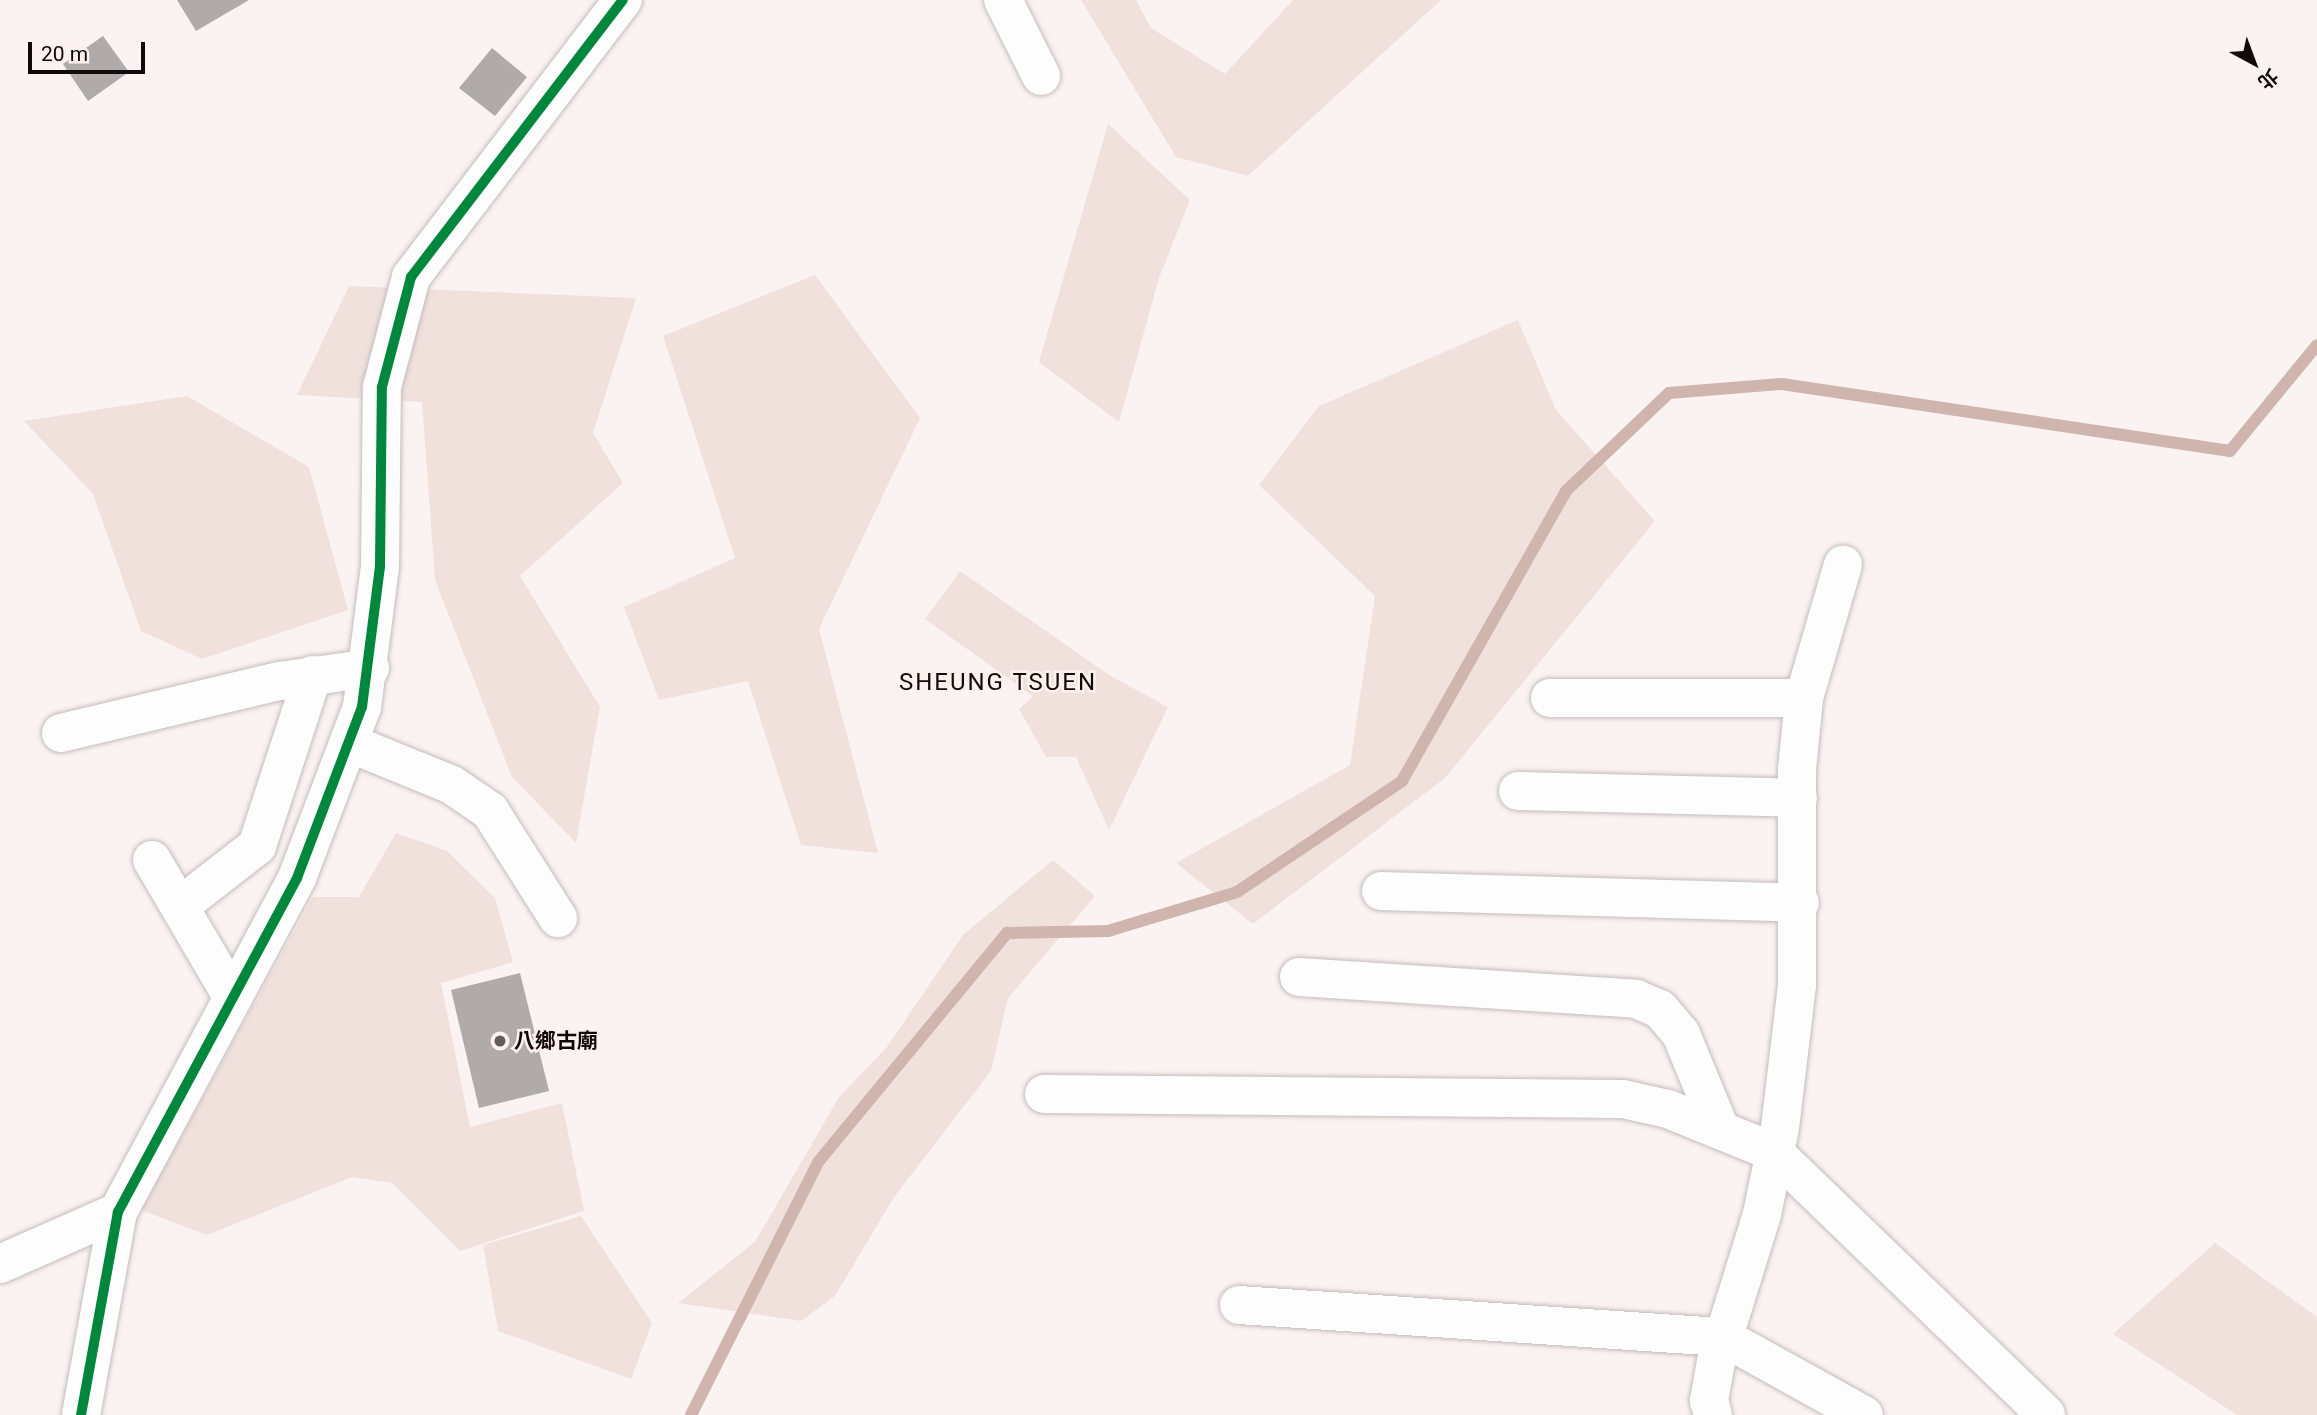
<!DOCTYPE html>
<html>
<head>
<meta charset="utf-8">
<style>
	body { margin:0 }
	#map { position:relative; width:2317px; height:1415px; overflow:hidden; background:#faf3f1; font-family:Roboto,"Noto Sans TC",sans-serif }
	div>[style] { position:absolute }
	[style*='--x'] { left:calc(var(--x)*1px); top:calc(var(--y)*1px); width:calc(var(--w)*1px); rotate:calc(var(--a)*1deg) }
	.green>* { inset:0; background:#f1e1dd }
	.stream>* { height:12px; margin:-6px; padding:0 6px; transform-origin:6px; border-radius:6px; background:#cfb5ae }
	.building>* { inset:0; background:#b0aaa8 }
	.roads { filter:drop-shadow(0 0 2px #c3bdbb) drop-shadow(0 0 2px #c3bdbb) }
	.minor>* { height:38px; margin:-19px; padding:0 19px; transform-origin:19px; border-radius:19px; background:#fefdfd }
	.cycleway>* { height:10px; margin:-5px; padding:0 5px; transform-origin:5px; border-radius:5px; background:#00873e }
	.dots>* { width:19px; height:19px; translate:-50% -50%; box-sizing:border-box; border:4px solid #fef0ed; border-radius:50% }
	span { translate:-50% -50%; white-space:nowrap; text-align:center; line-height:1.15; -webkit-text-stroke:5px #fef0ed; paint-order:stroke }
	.poi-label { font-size:21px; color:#100b0a; font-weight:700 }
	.left { translate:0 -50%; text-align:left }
	.quarter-label { font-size:24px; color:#100b0a; letter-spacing:2px }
	.north { position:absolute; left:2219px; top:28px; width:70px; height:70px; -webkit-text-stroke:5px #fef0ed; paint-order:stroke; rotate:139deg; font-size:19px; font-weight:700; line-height:28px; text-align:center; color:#100b0a }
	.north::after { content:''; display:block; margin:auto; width:24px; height:32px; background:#100b0a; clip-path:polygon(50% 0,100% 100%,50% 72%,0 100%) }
	.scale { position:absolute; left:28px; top:42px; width:117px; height:32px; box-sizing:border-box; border:4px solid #100b0a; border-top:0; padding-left:9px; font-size:21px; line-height:24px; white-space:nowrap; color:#100b0a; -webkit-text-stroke:5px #fef0ed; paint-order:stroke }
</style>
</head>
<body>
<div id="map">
	<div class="green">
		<div style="clip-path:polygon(1081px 0,1136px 0,1151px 28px,1225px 74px,1293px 0,1441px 0,1248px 176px,1176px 157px)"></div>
		<div style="clip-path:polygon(1108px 124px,1190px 200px,1159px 278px,1119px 422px,1039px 362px)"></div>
		<div style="clip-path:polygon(815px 275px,920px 418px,819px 629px,878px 853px,801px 845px,748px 681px,659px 700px,624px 607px,735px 558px,663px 336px)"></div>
		<div style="clip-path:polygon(349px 286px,636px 298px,593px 433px,623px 483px,520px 576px,600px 707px,576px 843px,512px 777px,435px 580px,422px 402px,297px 395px)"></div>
		<div style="clip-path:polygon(1518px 320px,1556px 410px,1655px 521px,1445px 778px,1253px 924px,1176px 863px,1350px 765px,1375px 596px,1259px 485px,1319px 406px)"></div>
		<div style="clip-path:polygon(187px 396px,309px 467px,348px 610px,202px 659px,141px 631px,93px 494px,24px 421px)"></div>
		<div style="clip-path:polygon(960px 571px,1109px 675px,1168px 707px,1109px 830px,1076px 757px,1046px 757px,1019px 709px,1033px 696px,925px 619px)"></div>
		<div style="clip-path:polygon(396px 833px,447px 851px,495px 898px,513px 962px,441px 983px,470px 1127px,562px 1103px,584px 1211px,460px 1251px,392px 1183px,352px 1177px,207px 1235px,141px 1210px,313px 897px,359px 897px)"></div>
		<div style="clip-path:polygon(1053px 860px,1095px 896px,1008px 998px,991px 1071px,894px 1197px,835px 1296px,801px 1321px,678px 1303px,755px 1242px,839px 1097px,887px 1047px,963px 935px)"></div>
		<div style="clip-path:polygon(581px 1216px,652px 1323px,631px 1379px,498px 1331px,483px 1245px)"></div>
		<div style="clip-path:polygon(2215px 1243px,2317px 1317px,2317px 1415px,2237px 1415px,2113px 1334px)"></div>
	</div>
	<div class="stream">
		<div style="--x:691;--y:1415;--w:284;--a:-63.3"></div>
		<div style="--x:819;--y:1161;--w:296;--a:-50.5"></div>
		<div style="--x:1007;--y:933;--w:101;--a:-1.1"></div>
		<div style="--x:1108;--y:931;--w:135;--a:-16.8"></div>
		<div style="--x:1237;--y:892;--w:199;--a:-33.9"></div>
		<div style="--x:1402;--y:781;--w:333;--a:-60.5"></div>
		<div style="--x:1566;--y:491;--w:142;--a:-43.6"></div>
		<div style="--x:1669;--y:393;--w:113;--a:-4.6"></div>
		<div style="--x:1782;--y:384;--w:453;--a:8.5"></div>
		<div style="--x:2230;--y:451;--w:137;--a:-50.6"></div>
	</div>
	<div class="building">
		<div style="clip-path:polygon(177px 0,249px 0,196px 31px)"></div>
		<div style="clip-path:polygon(103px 36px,129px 72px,88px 101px,63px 64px)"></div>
		<div style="clip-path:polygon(492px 48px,527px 77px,495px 116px,459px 88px)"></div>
		<div style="clip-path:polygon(520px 973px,549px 1091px,479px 1108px,451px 990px)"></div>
	</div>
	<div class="roads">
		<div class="minor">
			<div style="--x:1003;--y:0;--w:85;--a:63.4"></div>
			<div style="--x:1550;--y:698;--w:254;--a:0"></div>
			<div style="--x:61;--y:733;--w:225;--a:-13.4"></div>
			<div style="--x:280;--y:681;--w:91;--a:-8.2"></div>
			<div style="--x:349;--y:743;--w:111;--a:22.2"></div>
			<div style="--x:452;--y:785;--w:46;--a:34.4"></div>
			<div style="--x:490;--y:811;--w:127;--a:57.6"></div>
			<div style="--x:1518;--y:791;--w:280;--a:1.4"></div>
			<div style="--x:152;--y:860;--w:160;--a:59.6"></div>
			<div style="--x:1381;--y:891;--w:419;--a:1.6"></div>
			<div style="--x:180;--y:906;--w:98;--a:-37.9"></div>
			<div style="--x:257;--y:846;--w:180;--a:-71.9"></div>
			<div style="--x:1299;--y:977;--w:338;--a:3.7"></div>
			<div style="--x:1636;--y:999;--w:26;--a:23"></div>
			<div style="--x:1660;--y:1009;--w:33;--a:50"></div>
			<div style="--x:1681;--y:1034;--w:100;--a:67.6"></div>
			<div style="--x:1044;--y:1094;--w:579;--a:0.49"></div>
			<div style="--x:1623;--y:1099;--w:46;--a:12.5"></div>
			<div style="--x:1668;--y:1109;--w:114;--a:22.1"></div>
			<div style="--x:1774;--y:1152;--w:378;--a:44"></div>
			<div style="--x:0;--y:1264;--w:129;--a:-23.8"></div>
			<div style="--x:1239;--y:1305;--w:485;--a:3.8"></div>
			<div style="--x:1723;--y:1337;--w:161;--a:29"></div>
			<div style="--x:81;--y:1415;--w:206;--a:-79.7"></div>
			<div style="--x:118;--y:1212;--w:379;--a:-61.8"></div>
			<div style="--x:297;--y:878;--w:183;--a:-69.2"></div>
			<div style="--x:362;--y:707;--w:141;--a:-82.7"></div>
			<div style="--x:380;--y:567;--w:180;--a:-89.4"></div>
			<div style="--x:382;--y:387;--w:114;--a:-75.2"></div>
			<div style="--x:411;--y:277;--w:349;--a:-52.6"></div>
			<div style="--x:1713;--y:1415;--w:15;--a:-106"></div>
			<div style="--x:1709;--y:1401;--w:40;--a:-80"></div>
			<div style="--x:1716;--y:1362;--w:155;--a:-72.7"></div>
			<div style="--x:1762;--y:1214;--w:88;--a:-78.2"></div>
			<div style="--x:1780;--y:1128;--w:144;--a:-83.2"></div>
			<div style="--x:1797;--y:985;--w:215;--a:-90"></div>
			<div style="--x:1797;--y:770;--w:72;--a:-84.4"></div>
			<div style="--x:1804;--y:698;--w:139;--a:-73.7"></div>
		</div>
	</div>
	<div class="cycleway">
		<div style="--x:81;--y:1415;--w:206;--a:-79.7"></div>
		<div style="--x:118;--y:1212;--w:379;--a:-61.8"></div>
		<div style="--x:297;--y:878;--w:183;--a:-69.2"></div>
		<div style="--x:362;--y:707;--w:141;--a:-82.7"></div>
		<div style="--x:380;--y:567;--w:180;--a:-89.4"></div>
		<div style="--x:382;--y:387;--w:114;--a:-75.2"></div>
		<div style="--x:411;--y:277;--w:349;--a:-52.6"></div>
	</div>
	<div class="dots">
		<div style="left:500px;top:1041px;background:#625c5b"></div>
	</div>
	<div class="poi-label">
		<span class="left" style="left:514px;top:1041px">八鄉古廟</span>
	</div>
	<div class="quarter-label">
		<span style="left:998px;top:683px">SHEUNG TSUEN</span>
	</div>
	<div class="north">北</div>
	<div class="scale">20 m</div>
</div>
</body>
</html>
